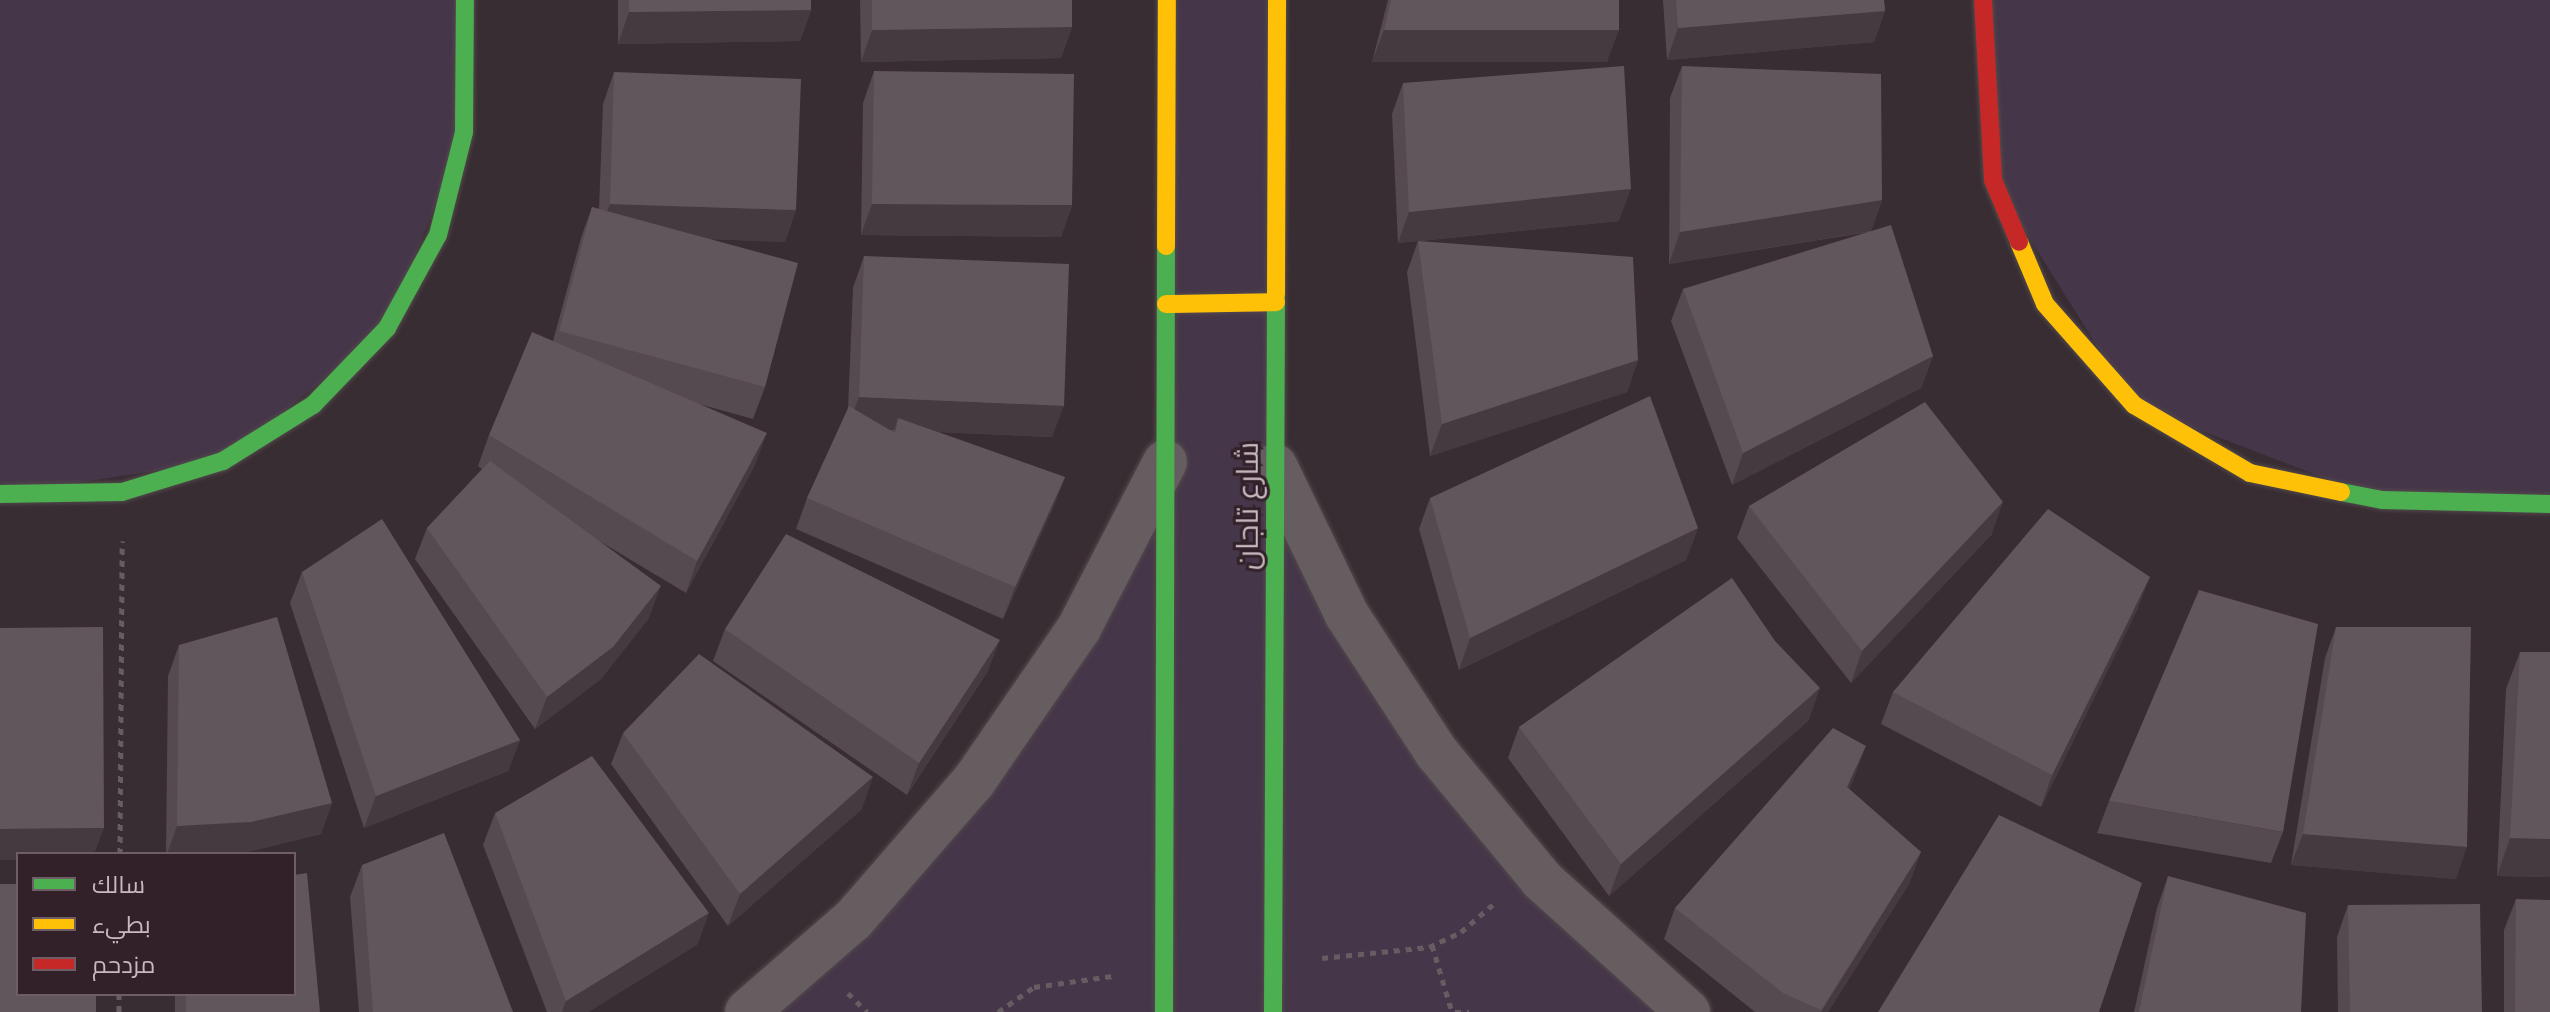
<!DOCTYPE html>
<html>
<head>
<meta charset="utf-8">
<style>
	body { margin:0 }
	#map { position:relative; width:2550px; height:1012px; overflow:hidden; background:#382d32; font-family:Mulish,Cairo,sans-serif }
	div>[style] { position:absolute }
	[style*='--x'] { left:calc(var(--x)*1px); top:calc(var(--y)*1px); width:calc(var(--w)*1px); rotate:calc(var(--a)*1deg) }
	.green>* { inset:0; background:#463649 }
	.path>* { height:5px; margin-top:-2.5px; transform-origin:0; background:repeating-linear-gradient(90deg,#665d62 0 6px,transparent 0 12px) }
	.roads { filter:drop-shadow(0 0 2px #51494c) drop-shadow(0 0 2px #51494c) }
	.street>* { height:44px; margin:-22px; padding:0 22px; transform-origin:22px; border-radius:22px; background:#665d60 }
	.fast>* { height:18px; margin:-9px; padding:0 9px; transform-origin:9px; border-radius:9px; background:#4caf50 }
	.slow>* { height:18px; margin:-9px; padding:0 9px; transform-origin:9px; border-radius:9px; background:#ffc107 }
	.jam>* { height:18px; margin:-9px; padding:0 9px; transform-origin:9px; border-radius:9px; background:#c62828 }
	.wall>* { inset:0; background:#554a4f }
	.shaded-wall>* { inset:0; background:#443a3f }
	.building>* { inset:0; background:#61565b }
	span { translate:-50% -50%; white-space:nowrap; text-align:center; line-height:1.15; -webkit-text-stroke:6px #322129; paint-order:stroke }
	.street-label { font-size:30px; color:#c8b8bf }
	.legend { position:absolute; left:16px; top:852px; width:280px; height:144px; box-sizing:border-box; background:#322129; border:2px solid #6e5d65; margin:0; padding:10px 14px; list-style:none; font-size:24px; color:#c8b8bf }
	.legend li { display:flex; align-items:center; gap:16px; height:40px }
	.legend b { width:40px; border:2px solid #6e5d65 }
</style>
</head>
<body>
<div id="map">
	<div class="green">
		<div style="clip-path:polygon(0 0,465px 0,464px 132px,387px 328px,223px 461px,0 494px)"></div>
		<div style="clip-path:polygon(1168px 0,1277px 0,1275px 467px,1437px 753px,1689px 1012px,748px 1012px,974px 781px,1166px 462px)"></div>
		<div style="clip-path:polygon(1983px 0,2550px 0,2550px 504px,2382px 500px,2134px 405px,1993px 180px)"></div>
	</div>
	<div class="path">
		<div style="--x:120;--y:854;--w:313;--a:-89.6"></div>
		<div style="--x:1432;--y:945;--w:70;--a:73.4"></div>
		<div style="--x:1322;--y:958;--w:108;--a:-5.9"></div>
		<div style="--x:1429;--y:947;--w:35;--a:-25"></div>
		<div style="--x:1461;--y:932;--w:48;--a:-40.7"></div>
		<div style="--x:848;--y:993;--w:27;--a:45"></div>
		<div style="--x:119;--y:1012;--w:18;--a:-90"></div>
		<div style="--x:998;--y:1012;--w:44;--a:-34.8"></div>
		<div style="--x:1034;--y:987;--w:79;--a:-8"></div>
		<div style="--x:1455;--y:1012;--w:14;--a:0"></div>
	</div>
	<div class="roads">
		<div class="street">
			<div style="--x:1275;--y:466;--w:165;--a:64.2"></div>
			<div style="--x:1347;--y:615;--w:165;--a:56.9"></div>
			<div style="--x:1437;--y:753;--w:165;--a:50.4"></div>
			<div style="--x:1542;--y:880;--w:197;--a:42.1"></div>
			<div style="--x:747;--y:1012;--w:140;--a:-41"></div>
			<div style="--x:853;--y:920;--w:184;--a:-49"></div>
			<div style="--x:974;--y:781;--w:186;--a:-55.5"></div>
			<div style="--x:1079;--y:628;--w:187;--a:-62.6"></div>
		</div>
		<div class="fast">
			<div style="--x:2341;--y:492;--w:42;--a:11"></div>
			<div style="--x:2382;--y:500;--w:168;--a:1.4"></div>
			<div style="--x:0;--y:494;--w:122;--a:-0.9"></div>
			<div style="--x:122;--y:492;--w:106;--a:-17.1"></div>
			<div style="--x:223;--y:461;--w:106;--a:-31.9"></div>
			<div style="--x:313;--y:405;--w:107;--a:-46.1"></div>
			<div style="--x:387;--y:328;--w:106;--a:-61.3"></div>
			<div style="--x:438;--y:235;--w:106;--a:-75.8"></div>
			<div style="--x:464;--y:132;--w:132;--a:-89.6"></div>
			<div style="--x:1164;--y:1012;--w:766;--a:-89.85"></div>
			<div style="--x:1273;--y:1012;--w:718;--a:-89.76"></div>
		</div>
		<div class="slow">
			<div style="--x:2019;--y:242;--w:67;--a:67.2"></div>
			<div style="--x:2045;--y:304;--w:135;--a:48.6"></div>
			<div style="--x:2134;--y:405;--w:134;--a:30.4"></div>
			<div style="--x:2250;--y:473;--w:93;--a:11.8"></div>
			<div style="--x:1166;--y:246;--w:246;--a:-89.8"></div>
			<div style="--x:1276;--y:294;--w:294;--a:-89.8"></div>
			<div style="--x:1166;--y:304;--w:110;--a:-1"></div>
		</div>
		<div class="jam">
			<div style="--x:1983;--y:0;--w:180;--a:86.8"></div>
			<div style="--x:1993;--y:180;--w:67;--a:67.2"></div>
		</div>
	</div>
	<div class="wall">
		<div style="clip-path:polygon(618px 0,811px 0,811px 10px,800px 41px,618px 44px)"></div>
		<div style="clip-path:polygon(860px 0,1072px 0,1072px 27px,1061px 58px,861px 62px)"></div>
		<div style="clip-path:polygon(1388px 0,1619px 0,1607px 62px,1372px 62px)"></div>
		<div style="clip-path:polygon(1663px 0,1884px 0,1885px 11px,1874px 42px,1667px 60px)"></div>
		<div style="clip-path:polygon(1682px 66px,1882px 200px,1871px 231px,1933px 356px,1921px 388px,1732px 485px,1671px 321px,1683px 289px,1869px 232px,1669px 264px,1670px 98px)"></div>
		<div style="clip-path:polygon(874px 71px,1072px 205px,1061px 237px,861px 235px,863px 103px)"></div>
		<div style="clip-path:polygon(614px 72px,796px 210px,785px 242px,711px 239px,765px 387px,753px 419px,699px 404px,755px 465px,686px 593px,591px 536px,649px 618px,601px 679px,535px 729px,415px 559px,427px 528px,482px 469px,478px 466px,489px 435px,553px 341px,581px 238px,592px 207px,599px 209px,603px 104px)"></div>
		<div style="clip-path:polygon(1403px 83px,1619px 221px,1420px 241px,1638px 360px,1627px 392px,1430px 456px,1407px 272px,1418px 241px,1398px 243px,1392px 114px)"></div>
		<div style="clip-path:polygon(864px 256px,1052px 437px,938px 432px,1065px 477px,1053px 508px,1003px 619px,796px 529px,807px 498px,848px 409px,853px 288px)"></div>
		<div style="clip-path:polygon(1430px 498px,1698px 528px,1686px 560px,1459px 670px,1419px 529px)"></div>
		<div style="clip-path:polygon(1749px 506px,1992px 534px,1851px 683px,1737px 538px)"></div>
		<div style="clip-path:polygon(302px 572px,520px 740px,508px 771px,364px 828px,290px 603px)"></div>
		<div style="clip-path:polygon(2138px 608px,2041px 807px,1881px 724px,1893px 692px)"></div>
		<div style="clip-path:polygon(2336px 627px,2456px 879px,2291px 865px,2325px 658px)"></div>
		<div style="clip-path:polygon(725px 629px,988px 671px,907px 795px,713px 661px)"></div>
		<div style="clip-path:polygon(179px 645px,332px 803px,321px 834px,239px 854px,166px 854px,168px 676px)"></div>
		<div style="clip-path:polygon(2520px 652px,2550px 652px,2550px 877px,2497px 876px,2506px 689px)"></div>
		<div style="clip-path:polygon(1809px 720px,1609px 896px,1508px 758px,1519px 727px)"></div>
		<div style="clip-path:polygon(623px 733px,862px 809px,728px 926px,611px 764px)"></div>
		<div style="clip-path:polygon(1854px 778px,1849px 789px,1921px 852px,1909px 884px,1828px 1012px,1755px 1012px,1664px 939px,1675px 908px)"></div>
		<div style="clip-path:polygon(2109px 801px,2283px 832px,2271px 863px,2097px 833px)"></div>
		<div style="clip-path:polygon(495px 813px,698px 944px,588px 1012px,547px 1012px,483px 845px)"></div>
		<div style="clip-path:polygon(362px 865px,513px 1012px,359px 1012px,350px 897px)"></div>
		<div style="clip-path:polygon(2168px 876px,2301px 1012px,2134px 1012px,2157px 908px)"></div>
		<div style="clip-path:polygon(2516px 899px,2550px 1012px,2504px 1012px,2504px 930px)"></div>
		<div style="clip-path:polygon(2348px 905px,2482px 1012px,2338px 1012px,2337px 937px)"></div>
		<div style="clip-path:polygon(175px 994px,294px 994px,320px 1012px,175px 1012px)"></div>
	</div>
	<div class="shaded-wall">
		<div style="clip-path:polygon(811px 10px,800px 41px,618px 44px,629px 12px)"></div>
		<div style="clip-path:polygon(1885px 11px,1874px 42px,1667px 60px,1678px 28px)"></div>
		<div style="clip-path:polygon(1072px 27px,1061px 58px,861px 62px,872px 30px)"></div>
		<div style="clip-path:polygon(1384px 30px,1619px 30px,1607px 62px,1372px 62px)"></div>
		<div style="clip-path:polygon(1631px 189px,1619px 221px,1398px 243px,1409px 212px)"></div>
		<div style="clip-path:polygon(1882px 200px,1871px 231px,1669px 264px,1680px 232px)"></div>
		<div style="clip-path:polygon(610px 204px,796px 210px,785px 242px,598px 235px)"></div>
		<div style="clip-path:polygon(872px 204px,1072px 205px,1061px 237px,861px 235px)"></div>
		<div style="clip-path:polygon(1933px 356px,1921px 388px,1732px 485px,1743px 453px)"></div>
		<div style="clip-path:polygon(1638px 360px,1627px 392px,1430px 456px,1442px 424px)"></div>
		<div style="clip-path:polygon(859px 397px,1064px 406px,1052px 437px,895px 430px,898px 418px,894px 430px,847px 428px)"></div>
		<div style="clip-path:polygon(767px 433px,755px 465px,686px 593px,697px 561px)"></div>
		<div style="clip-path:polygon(1065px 477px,1053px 508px,1003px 619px,1015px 587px)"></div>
		<div style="clip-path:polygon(2003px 502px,1992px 534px,1851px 683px,1862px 651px)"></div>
		<div style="clip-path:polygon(1698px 528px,1686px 560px,1459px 670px,1470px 638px)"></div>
		<div style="clip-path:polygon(2150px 577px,2138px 608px,2041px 807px,2052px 775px)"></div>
		<div style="clip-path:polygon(661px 586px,649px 618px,601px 679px,535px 729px,547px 697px)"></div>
		<div style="clip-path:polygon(1000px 640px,988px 671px,907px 795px,919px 763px)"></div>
		<div style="clip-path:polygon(1820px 688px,1809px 720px,1609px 896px,1621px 864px)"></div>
		<div style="clip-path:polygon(520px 740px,508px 771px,364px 828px,376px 796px)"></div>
		<div style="clip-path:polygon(1866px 746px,1854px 778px,1836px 818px,1847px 787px)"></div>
		<div style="clip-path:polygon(873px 777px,862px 809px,728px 926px,740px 894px)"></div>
		<div style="clip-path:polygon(332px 803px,321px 834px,239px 854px,167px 854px,177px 826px)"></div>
		<div style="clip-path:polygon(104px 828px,94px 854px,18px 854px,18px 860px,0 860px,0 829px)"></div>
		<div style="clip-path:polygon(2303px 834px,2467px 847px,2456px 879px,2291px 865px)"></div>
		<div style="clip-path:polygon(2510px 838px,2550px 839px,2550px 877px,2497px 876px)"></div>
		<div style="clip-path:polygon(1921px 852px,1909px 884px,1828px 1012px,1821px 1012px)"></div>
		<div style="clip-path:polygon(709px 913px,698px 944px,588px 1012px,562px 1012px,566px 1001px)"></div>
	</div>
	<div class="building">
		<div style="clip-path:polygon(629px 0,811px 0,811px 10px,629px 12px)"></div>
		<div style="clip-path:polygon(872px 0,1072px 0,1072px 27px,872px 30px)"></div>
		<div style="clip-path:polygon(1391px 0,1619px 0,1619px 30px,1384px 30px)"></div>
		<div style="clip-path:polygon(1676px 0,1884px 0,1885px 11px,1678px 28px)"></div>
		<div style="clip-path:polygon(1624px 66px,1631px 189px,1409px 212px,1403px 83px)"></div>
		<div style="clip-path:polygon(1682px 66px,1881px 74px,1882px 200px,1680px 232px)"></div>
		<div style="clip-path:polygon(874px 71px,1074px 74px,1072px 205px,872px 204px)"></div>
		<div style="clip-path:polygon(614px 72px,801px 79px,796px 210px,610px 204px)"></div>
		<div style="clip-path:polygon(592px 207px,798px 263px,765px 387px,559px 331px)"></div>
		<div style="clip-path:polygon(1891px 225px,1933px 356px,1743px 453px,1683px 289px)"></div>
		<div style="clip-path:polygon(1418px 241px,1633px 257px,1638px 360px,1442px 424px)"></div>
		<div style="clip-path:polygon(864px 256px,1069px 264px,1064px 406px,859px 397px)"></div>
		<div style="clip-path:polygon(532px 332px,767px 433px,697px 561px,489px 435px)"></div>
		<div style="clip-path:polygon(1650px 396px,1698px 528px,1470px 638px,1430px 498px)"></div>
		<div style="clip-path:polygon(1925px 402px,2003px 502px,1862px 651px,1749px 506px)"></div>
		<div style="clip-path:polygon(849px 406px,895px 433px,898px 418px,1065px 477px,1015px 587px,807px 498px)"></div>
		<div style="clip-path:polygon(490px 461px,661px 586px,613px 647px,547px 697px,427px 528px)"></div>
		<div style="clip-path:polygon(2048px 509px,2150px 577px,2052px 775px,1893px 692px)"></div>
		<div style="clip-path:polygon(382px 519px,520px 740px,376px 796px,302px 572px)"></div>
		<div style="clip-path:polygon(786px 534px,1000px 640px,919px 763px,725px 629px)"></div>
		<div style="clip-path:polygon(1732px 578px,1775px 641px,1820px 688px,1621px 864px,1519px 727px)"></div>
		<div style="clip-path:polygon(2199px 590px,2318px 624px,2283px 832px,2109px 801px)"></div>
		<div style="clip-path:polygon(277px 617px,332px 803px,251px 822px,177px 826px,179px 645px)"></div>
		<div style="clip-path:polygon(103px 627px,104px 828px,0 829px,0 628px)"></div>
		<div style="clip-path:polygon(2336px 627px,2471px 627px,2467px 847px,2303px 834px)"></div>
		<div style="clip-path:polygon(2520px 652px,2550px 652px,2550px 839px,2510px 838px)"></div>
		<div style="clip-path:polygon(699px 654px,873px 777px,740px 894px,623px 733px)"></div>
		<div style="clip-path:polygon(1833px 728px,1866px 746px,1847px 787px,1921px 852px,1821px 1010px,1783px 993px,1675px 908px)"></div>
		<div style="clip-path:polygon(592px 756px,709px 913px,566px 1001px,495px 813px)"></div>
		<div style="clip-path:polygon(1999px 815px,2142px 883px,2099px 1012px,1878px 1012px)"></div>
		<div style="clip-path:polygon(444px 833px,513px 1012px,373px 1012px,362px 865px)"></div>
		<div style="clip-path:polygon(307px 873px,320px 1012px,186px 1012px,186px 994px,294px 994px,294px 875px)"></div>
		<div style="clip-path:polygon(2168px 876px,2306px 913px,2301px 1012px,2139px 1012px)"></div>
		<div style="clip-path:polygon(0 884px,18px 884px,18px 994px,96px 994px,96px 1012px,0 1012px)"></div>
		<div style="clip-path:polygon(2516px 899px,2550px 900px,2550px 1012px,2515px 1012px)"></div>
		<div style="clip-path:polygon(2480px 904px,2482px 1012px,2350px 1012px,2348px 905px)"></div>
	</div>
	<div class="street-label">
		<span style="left:1247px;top:506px;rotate:-90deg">شارع تاجان</span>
	</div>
	<ul class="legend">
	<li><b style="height:10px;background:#4caf50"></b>سالك</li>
	<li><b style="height:10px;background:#ffc107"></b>بطيء</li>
	<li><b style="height:10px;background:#c62828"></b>مزدحم</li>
	</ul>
</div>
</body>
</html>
